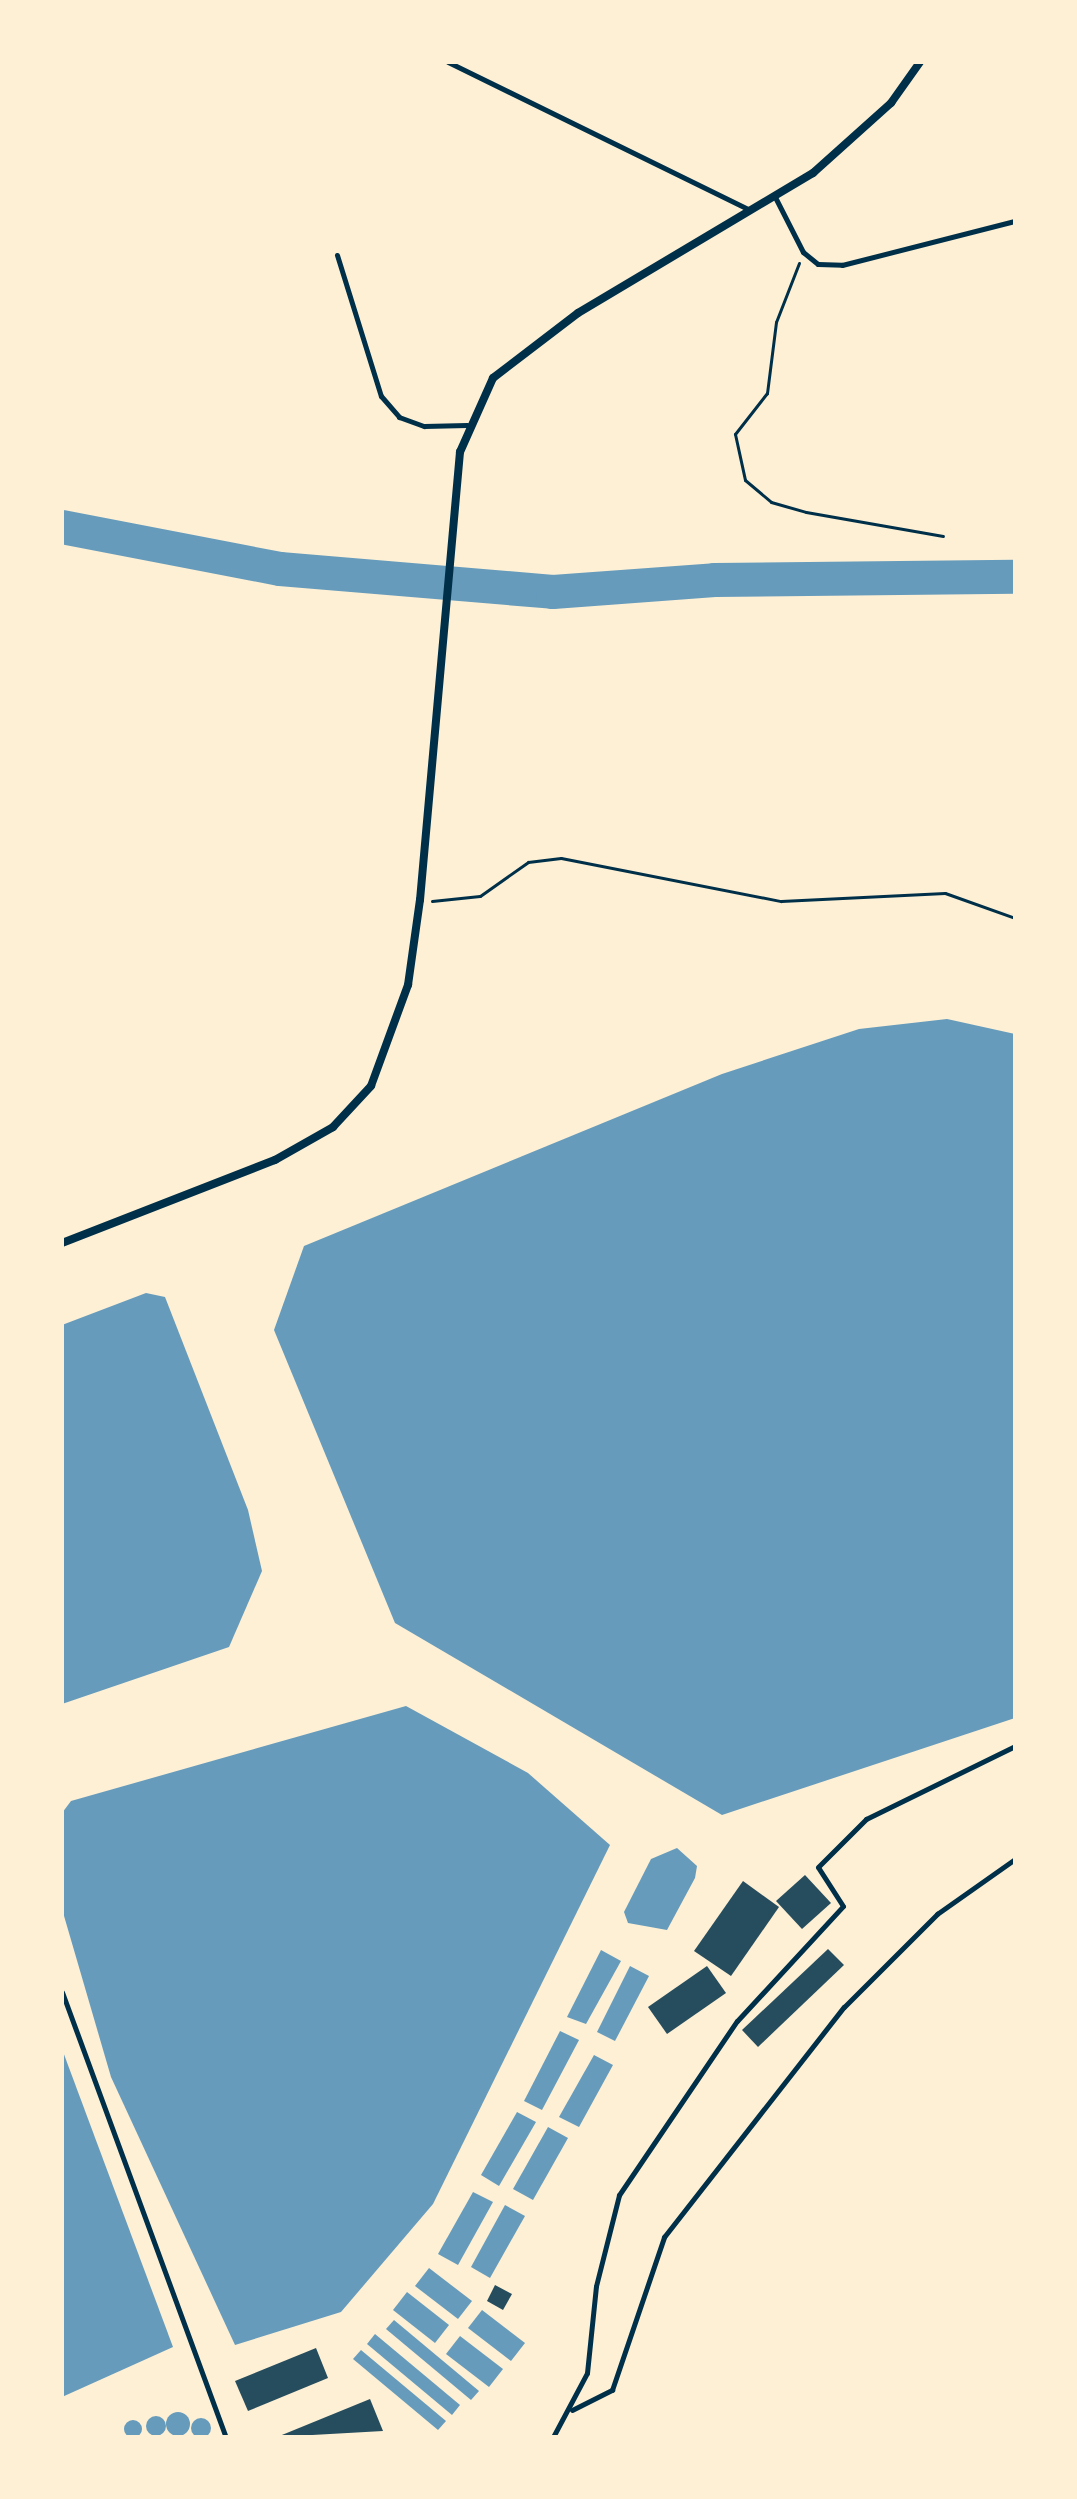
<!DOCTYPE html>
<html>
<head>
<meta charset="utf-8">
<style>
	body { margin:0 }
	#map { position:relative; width:1077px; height:2499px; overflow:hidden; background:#fdf0d5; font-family:Commissioner,sans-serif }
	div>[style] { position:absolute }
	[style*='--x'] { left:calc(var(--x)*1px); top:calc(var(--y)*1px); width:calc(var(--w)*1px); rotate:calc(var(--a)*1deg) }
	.water>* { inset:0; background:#669bbc }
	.round { border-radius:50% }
	.river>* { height:34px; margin:-17px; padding:0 17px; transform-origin:17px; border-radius:17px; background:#669bbc }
	.building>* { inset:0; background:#264d5e }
	.path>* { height:3px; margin:-1.5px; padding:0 1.5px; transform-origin:1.5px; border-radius:1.5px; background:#003049 }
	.service>* { height:5px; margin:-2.5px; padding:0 2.5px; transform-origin:2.5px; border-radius:2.5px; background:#003049 }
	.minor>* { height:8px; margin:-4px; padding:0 4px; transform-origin:4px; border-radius:4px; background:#003049 }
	span { translate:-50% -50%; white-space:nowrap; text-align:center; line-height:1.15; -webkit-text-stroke:8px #fdf0d5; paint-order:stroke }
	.frame { position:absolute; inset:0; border:64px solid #fdf0d5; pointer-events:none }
</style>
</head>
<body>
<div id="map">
	<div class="water">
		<div style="clip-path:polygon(947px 1019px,1015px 1034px,1015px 1718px,722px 1815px,395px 1623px,274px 1330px,304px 1246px,722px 1074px,859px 1029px)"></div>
		<div style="clip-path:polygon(146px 1293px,165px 1297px,248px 1510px,262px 1571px,229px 1647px,62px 1704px,62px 1325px)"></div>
		<div style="clip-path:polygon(406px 1706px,528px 1773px,610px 1845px,433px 2204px,341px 2312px,235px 2345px,111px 2077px,62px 1909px,62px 1813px,71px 1801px)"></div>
		<div style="clip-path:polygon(677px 1848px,697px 1866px,695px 1878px,667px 1930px,628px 1923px,624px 1912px,651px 1859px)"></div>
		<div style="clip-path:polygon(601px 1950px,621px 1961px,586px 2024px,567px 2017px)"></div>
		<div style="clip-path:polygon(630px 1966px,649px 1976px,615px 2041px,597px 2032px)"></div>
		<div style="clip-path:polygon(560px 2031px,579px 2040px,542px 2110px,524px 2101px)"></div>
		<div style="clip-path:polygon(62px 2049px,173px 2347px,62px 2397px)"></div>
		<div style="clip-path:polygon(594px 2055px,613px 2065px,579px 2127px,559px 2117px)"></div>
		<div style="clip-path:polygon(517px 2112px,536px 2122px,499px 2186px,481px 2175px)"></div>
		<div style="clip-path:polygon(548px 2127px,568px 2138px,533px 2200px,513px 2189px)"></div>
		<div style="clip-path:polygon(473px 2192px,493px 2202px,458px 2265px,438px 2254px)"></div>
		<div style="clip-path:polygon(505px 2205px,525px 2216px,490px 2278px,471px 2267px)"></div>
		<div style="clip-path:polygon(429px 2268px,472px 2301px,458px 2319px,415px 2286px)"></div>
		<div style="clip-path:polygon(407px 2292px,449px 2325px,435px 2343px,393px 2310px)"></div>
		<div style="clip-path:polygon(482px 2310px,525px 2343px,511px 2361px,468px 2328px)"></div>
		<div style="clip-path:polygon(394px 2320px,479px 2391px,471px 2400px,386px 2329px)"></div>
		<div style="clip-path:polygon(375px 2334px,460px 2405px,452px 2415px,367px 2344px)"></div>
		<div style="clip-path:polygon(460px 2336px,503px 2369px,489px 2387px,446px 2354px)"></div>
		<div style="clip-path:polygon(361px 2350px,446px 2421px,438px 2430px,353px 2359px)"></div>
		<div class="round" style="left:166px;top:2412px;width:24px;height:24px"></div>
		<div class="round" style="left:146px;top:2416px;width:20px;height:20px"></div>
		<div class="round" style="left:191px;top:2418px;width:20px;height:20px"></div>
		<div class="round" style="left:124px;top:2420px;width:18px;height:18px"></div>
	</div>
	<div class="river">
		<div style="--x:62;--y:527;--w:222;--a:10.9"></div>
		<div style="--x:280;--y:569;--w:274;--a:4.8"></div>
		<div style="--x:553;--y:592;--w:162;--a:-4.2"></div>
		<div style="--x:715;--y:580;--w:300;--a:-0.6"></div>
	</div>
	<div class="building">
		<div style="clip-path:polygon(805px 1875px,831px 1903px,802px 1929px,776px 1901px)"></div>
		<div style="clip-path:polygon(743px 1881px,779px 1907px,731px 1976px,694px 1951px)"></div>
		<div style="clip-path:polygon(828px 1949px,844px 1965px,758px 2047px,742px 2030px)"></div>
		<div style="clip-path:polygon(707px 1966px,726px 1993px,667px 2034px,648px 2007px)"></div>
		<div style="clip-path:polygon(495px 2285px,512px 2294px,503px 2310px,487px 2301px)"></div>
		<div style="clip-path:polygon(316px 2348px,328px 2378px,248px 2411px,235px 2381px)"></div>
		<div style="clip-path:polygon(370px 2399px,383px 2431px,277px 2437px)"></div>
	</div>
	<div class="path">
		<div style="--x:799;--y:263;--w:63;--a:111.3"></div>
		<div style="--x:776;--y:322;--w:72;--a:97.2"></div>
		<div style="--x:767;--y:393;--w:52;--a:128"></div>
		<div style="--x:735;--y:434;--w:47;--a:77.7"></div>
		<div style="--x:745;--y:480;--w:34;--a:40"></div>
		<div style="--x:771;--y:502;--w:36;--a:16"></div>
		<div style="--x:806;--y:512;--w:139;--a:9.9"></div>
		<div style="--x:432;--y:901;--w:48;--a:-5.9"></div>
		<div style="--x:480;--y:896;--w:59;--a:-35.3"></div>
		<div style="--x:528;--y:862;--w:33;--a:-7"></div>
		<div style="--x:561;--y:858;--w:224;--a:11.1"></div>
		<div style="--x:781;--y:901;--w:164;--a:-2.8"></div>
		<div style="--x:945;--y:893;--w:74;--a:19.7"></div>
	</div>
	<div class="service">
		<div style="--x:448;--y:62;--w:334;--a:26.1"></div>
		<div style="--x:775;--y:197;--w:62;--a:63"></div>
		<div style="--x:803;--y:252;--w:19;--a:39"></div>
		<div style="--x:818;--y:264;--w:24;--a:2"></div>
		<div style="--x:842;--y:265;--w:179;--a:-14.3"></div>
		<div style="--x:337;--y:255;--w:148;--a:72.7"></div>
		<div style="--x:381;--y:396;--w:28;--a:49"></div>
		<div style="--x:399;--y:417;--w:27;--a:20"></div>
		<div style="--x:424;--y:426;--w:43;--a:-1.3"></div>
		<div style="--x:62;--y:1992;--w:474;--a:69.8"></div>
		<div style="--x:572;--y:2410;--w:45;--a:-26.6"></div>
		<div style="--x:612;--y:2390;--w:162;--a:-71.2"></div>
		<div style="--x:664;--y:2237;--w:292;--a:-52"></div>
		<div style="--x:844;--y:2007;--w:132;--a:-45"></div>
		<div style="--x:937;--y:1914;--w:95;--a:-35.2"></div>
		<div style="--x:553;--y:2437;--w:72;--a:-62"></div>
		<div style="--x:587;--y:2373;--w:87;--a:-84.1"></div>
		<div style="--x:596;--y:2286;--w:94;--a:-75.8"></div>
		<div style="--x:619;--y:2195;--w:210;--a:-55.9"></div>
		<div style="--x:737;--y:2021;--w:156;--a:-47.3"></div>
		<div style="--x:843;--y:1906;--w:46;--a:-122.7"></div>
		<div style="--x:818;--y:1867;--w:68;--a:-45"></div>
		<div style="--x:866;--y:1819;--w:166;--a:-26.1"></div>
	</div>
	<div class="minor">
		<div style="--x:62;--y:1243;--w:229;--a:-21.3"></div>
		<div style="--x:275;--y:1160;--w:67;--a:-29.6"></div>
		<div style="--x:333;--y:1127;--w:56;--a:-47.2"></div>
		<div style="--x:371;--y:1086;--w:108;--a:-69.9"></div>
		<div style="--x:408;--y:985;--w:86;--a:-82"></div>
		<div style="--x:420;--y:900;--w:450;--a:-84.9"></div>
		<div style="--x:460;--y:452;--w:81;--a:-66"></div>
		<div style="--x:493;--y:378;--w:107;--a:-37.4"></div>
		<div style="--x:578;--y:313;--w:274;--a:-30.8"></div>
		<div style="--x:813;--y:173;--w:105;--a:-41.9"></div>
		<div style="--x:891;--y:103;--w:50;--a:-54.7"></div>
	</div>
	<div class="frame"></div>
</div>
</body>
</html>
